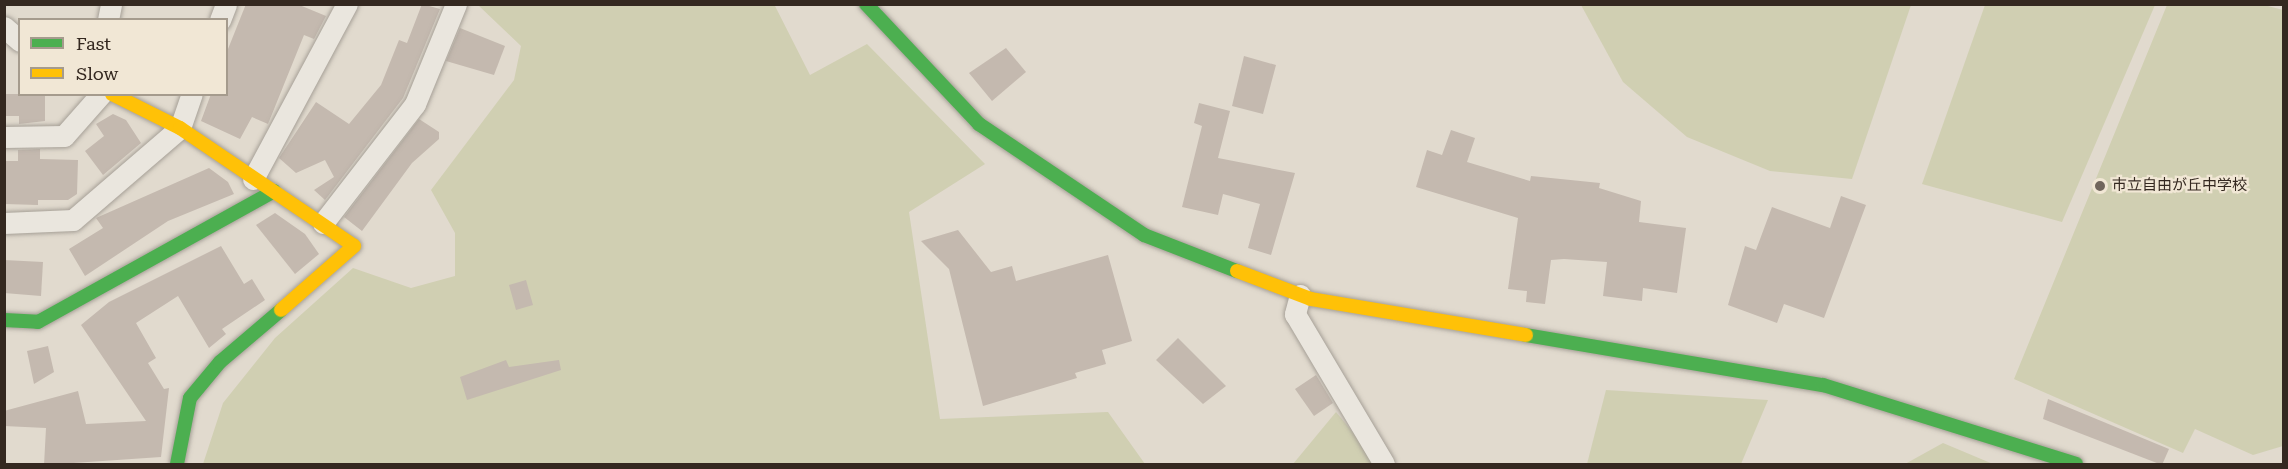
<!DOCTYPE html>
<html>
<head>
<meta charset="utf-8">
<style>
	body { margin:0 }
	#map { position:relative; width:2288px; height:469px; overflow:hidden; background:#e1dace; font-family:"Roboto Serif","Noto Sans JP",serif }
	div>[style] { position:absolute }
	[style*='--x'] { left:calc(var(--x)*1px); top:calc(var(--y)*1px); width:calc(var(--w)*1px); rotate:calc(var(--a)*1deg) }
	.green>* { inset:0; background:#d0cfb2 }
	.building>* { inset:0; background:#c4b9af }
	.roads { filter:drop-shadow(0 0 2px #a6a097) drop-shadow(0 0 2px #a6a097) }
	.street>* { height:21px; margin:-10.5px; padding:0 10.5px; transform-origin:10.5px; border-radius:10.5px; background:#eae6de }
	.fast>* { height:14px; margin:-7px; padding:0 7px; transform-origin:7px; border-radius:7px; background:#4caf50 }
	.slow>* { height:14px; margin:-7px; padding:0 7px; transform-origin:7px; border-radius:7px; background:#ffc107 }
	.dots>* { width:16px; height:16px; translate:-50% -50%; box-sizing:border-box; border:3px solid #f1e7d5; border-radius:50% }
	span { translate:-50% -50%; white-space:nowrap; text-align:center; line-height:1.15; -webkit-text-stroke:4.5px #f1e7d5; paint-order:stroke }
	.poi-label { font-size:15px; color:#342820 }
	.left { translate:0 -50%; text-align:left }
	.frame { position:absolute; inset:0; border:6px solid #342820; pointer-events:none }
	.legend { position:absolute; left:18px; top:18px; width:210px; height:78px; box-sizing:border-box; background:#f1e7d5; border:2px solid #a59b8d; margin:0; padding:8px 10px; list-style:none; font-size:18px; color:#342820 }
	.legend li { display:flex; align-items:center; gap:12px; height:30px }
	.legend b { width:30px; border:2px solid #a59b8d }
</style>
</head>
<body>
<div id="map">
	<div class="green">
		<div style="clip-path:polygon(774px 4px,810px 75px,867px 44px,985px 164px,909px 212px,940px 419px,1108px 412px,1145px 464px,203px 464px,223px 403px,275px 338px,353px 268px,411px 288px,455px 276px,455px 233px,431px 190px,514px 80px,521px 46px,478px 5px)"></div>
		<div style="clip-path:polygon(1581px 5px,1911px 5px,1852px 179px,1770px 171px,1687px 137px,1623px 82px)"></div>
		<div style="clip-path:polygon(1985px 5px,2155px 5px,2062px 222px,1922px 184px)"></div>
		<div style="clip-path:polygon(2167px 5px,2264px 5px,2283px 10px,2283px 446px,2253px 455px,2195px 429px,2183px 453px,2014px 379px)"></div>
		<div style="clip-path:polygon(1606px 390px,1768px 400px,1741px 464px,1587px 464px)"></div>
		<div style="clip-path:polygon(1336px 412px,1379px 464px,1293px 464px)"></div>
		<div style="clip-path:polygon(1943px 443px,1993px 464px,1905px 464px)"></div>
	</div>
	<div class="building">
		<div style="clip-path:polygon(246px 4px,297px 4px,326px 16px,314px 39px,304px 35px,268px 124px,252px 117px,240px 139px,201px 121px,211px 94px,226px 94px,226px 54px)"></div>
		<div style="clip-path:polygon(422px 4px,440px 9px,403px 98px,325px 200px,314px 190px,334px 177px,325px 160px,296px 173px,279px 158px,316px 102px,349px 124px,381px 85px,399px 40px,407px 43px)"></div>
		<div style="clip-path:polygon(460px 28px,505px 46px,494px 75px,446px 61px)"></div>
		<div style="clip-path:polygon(1006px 48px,1026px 72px,992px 101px,969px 73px)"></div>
		<div style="clip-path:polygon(1244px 56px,1276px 65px,1263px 114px,1232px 106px)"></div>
		<div style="clip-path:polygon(4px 94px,45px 94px,45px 121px,19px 124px,19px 116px,4px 116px)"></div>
		<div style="clip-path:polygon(1199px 103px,1230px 111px,1218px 158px,1295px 173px,1271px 255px,1248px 248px,1260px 204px,1223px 194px,1218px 215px,1182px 207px,1202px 126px,1194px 123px)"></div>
		<div style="clip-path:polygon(113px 114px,126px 120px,141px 143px,103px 175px,85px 151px,104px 136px,96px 124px)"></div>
		<div style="clip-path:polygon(419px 119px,439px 132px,439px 139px,412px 163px,362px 231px,344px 217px)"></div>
		<div style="clip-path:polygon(1451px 130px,1475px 138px,1467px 162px,1530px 181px,1531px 176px,1600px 183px,1599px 188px,1641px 201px,1639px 222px,1686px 228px,1677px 293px,1643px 288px,1642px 301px,1603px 296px,1607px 262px,1564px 259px,1551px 260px,1545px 304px,1526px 302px,1527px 291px,1508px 289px,1518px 218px,1416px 187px,1427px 150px,1442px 155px)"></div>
		<div style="clip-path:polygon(40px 149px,40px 159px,78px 160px,77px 194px,68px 200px,38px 200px,38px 205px,4px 204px,4px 161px,18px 161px,18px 150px)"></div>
		<div style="clip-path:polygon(209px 168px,228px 182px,234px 194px,168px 221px,85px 276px,69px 249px,103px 228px,96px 218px)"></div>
		<div style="clip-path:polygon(1841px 196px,1866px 205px,1824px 318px,1784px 304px,1777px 323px,1728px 305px,1745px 246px,1756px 250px,1772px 207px,1830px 228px)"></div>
		<div style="clip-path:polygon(275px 213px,305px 234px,319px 254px,295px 274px,256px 225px)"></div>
		<div style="clip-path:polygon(958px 230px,991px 272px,1012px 266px,1016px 281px,1108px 255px,1132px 341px,1102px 350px,1106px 364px,1075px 373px,1077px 378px,983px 406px,949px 269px,921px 241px)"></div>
		<div style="clip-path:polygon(221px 246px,244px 284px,252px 279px,265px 300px,222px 329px,226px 334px,209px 348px,178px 296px,136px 323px,156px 358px,148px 363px,164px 389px,169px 388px,161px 457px,44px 465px,46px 428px,4px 426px,4px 411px,78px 391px,86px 424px,146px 421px,81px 325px,109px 302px)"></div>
		<div style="clip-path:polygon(4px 260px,43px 262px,41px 296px,4px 293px)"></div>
		<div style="clip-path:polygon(526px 280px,533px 305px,516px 310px,509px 285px)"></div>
		<div style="clip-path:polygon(1178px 338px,1226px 386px,1203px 404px,1156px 360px)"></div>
		<div style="clip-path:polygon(48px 346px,54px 372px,34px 384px,27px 351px)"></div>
		<div style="clip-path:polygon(506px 360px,509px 367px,559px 360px,561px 370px,467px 400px,460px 377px)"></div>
		<div style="clip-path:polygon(1316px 375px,1333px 403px,1314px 416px,1295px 389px)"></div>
		<div style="clip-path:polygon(2048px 399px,2169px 449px,2162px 465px,2043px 419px)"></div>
	</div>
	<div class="roads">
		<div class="street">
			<div style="--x:108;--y:20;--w:16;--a:-79"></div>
			<div style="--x:220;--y:20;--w:17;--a:-69"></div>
			<div style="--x:4;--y:27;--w:21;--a:41"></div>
			<div style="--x:4;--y:137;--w:60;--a:-1"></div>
			<div style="--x:64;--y:136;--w:56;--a:-48.6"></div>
			<div style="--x:253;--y:179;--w:199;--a:-61.8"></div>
			<div style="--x:4;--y:223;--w:69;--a:-2.5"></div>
			<div style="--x:73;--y:220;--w:141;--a:-40.7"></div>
			<div style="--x:180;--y:128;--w:36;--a:-71"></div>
			<div style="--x:323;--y:223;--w:150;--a:-52.3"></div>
			<div style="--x:415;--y:104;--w:108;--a:-67.7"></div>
			<div style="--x:1300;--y:295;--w:20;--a:105"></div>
			<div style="--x:1295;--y:314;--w:174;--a:59.3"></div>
		</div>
		<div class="fast">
			<div style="--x:866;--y:4;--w:165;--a:46.7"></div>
			<div style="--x:979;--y:124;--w:199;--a:33.9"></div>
			<div style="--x:1144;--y:235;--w:100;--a:21.2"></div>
			<div style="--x:4;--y:320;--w:34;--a:3"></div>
			<div style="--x:38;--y:322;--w:270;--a:-29"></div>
			<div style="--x:1526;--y:335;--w:301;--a:9.6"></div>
			<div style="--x:1823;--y:385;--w:265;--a:17.3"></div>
			<div style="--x:177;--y:464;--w:67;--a:-78.9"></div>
			<div style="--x:190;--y:398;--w:47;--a:-50.2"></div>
			<div style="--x:220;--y:362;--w:80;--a:-40.4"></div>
		</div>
		<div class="slow">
			<div style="--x:112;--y:94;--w:76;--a:26.6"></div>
			<div style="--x:180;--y:128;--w:210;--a:34.1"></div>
			<div style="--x:354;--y:246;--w:97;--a:138.8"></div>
			<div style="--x:1237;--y:271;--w:79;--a:20.7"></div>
			<div style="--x:1311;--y:299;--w:218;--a:9.5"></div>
		</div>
	</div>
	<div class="dots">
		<div style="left:2100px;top:186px;background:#71665d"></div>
	</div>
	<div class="poi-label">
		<span class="left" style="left:2112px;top:186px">市立自由が丘中学校</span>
	</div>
	<div class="frame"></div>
	<ul class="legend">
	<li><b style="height:8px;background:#4caf50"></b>Fast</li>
	<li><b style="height:8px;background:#ffc107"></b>Slow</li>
	</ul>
</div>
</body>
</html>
